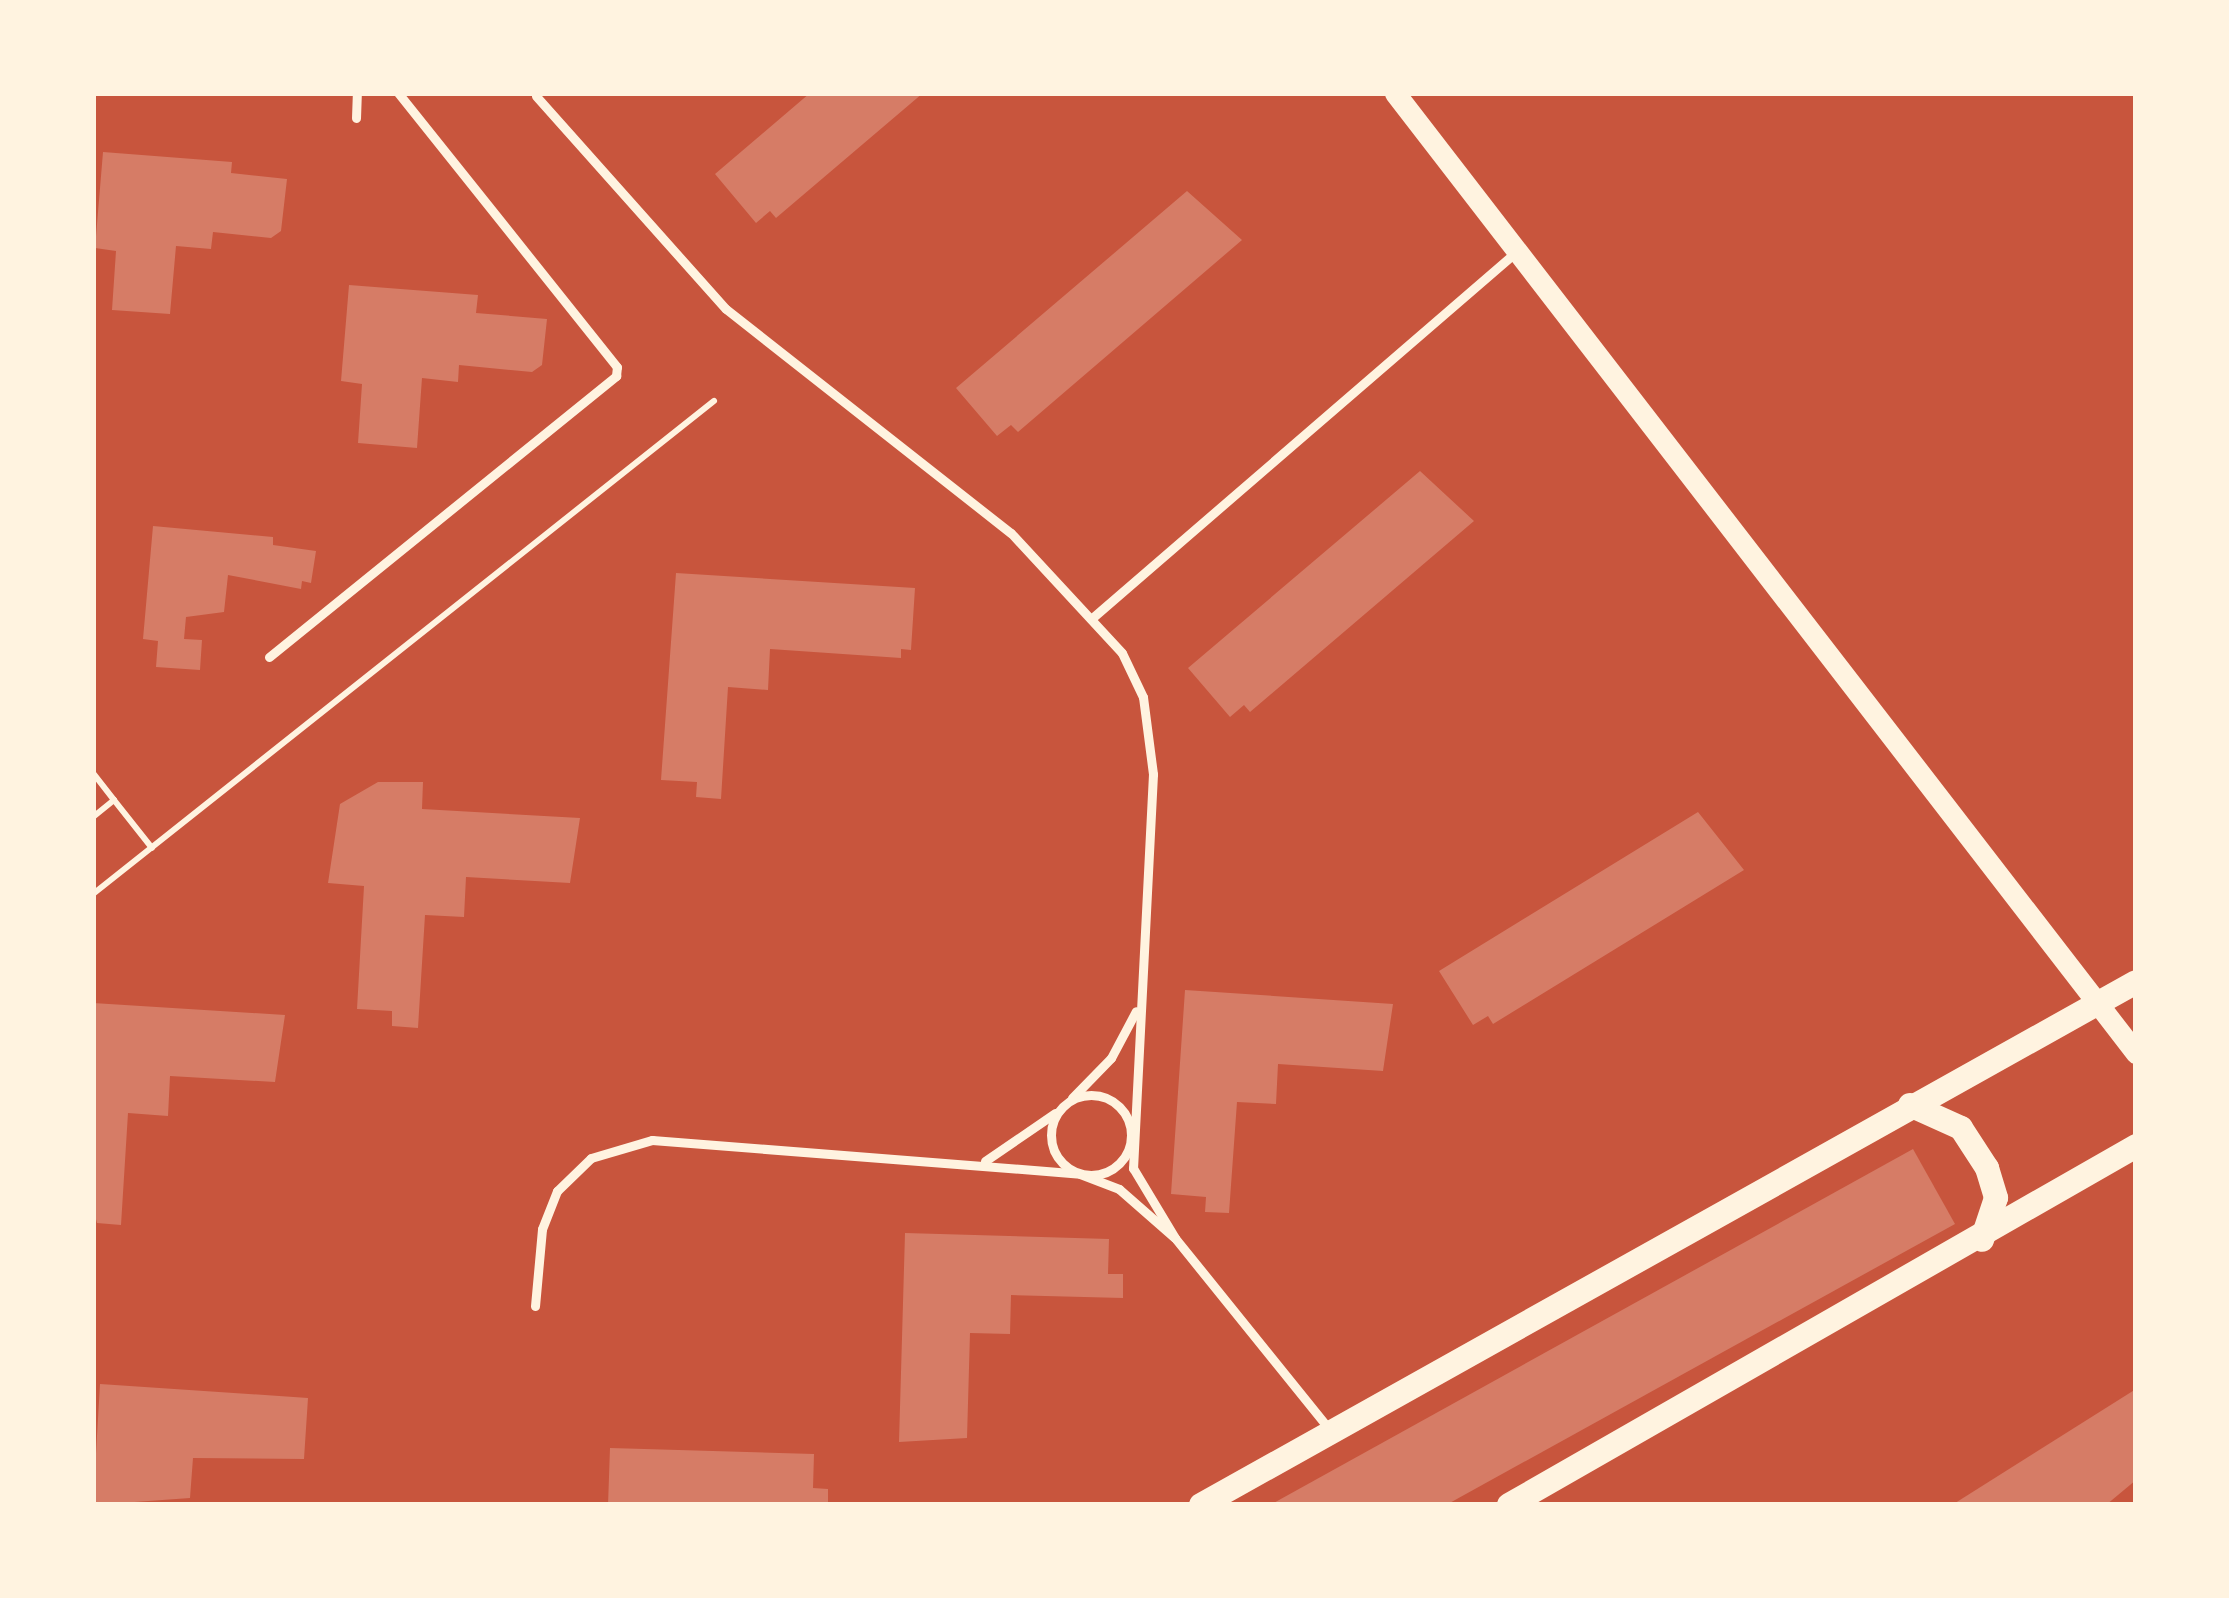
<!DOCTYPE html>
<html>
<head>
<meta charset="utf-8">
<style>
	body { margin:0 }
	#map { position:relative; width:2229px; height:1598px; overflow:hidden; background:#c8553d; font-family:"Work Sans",sans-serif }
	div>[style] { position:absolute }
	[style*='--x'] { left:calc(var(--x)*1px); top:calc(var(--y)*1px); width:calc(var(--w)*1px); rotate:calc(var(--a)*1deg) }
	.building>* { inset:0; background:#d67c66 }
	.path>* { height:6px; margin:-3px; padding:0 3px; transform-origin:3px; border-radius:3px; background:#fff3e0 }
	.service>* { height:9px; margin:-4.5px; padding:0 4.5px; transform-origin:4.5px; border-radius:4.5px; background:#fff3e0 }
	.service>.ring { margin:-4.5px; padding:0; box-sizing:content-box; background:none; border:9px solid #fff3e0; border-radius:50% }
	.tertiary>* { height:21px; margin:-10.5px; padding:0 10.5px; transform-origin:10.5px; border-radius:10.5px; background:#fff3e0 }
	.secondary>* { height:24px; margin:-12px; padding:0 12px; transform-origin:12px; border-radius:12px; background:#fff3e0 }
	span { translate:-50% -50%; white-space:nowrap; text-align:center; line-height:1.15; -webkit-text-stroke:10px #fff3e0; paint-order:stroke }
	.frame { position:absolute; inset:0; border:96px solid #fff3e0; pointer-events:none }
</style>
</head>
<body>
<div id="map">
	<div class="building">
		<div style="clip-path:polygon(810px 93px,923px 93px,776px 218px,770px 211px,756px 223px,715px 174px)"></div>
		<div style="clip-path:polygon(103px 152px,232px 162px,231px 173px,287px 179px,281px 231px,271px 238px,213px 232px,211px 249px,176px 246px,170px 314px,112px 310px,116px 251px,95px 248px)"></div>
		<div style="clip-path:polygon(1187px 191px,1242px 240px,1018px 432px,1011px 425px,997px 436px,956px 388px)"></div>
		<div style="clip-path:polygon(349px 285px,478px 295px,476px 313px,547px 319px,542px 365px,532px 372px,459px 365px,458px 382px,422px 378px,417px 448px,358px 443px,362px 384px,341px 381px)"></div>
		<div style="clip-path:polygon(1420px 471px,1474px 521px,1250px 712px,1244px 705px,1230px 717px,1188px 668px)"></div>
		<div style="clip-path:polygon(153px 526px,273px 537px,273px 545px,316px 551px,311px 583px,302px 581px,301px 589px,228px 575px,224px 612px,186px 617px,184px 639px,202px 640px,200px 670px,156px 667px,158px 641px,143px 639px)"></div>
		<div style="clip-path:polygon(676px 573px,915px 588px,911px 650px,901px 649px,901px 658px,770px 649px,768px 690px,728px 687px,721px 799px,696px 797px,697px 782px,661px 780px)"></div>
		<div style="clip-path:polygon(378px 782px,423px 782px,422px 809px,580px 818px,570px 883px,466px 877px,464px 917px,425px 915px,418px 1028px,392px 1026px,392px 1011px,357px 1009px,364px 886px,328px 883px,340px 804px)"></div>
		<div style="clip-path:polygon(1698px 812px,1744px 870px,1493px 1024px,1488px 1016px,1473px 1025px,1439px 971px)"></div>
		<div style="clip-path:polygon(1185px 990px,1393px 1004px,1383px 1071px,1278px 1064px,1276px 1104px,1237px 1102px,1229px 1213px,1205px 1212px,1206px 1197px,1171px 1194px)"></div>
		<div style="clip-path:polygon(93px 1003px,285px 1015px,275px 1082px,170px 1076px,168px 1116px,128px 1113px,121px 1225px,97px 1223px,93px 1208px)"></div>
		<div style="clip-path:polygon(1913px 1149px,1955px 1224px,1446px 1505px,1270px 1505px)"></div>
		<div style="clip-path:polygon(905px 1233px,1109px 1239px,1108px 1274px,1123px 1274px,1123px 1298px,1011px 1295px,1010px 1334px,970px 1333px,967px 1438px,899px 1442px)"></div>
		<div style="clip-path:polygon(100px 1384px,308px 1398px,304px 1459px,193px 1458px,190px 1498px,93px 1505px)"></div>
		<div style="clip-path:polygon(2136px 1389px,2136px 1480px,2106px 1505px,1952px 1505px)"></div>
		<div style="clip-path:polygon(610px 1448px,814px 1454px,813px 1488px,828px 1489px,828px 1505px,608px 1505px)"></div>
	</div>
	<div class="path">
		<div style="--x:93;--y:773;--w:34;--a:52"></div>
		<div style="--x:114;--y:800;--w:27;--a:141"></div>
		<div style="--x:114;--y:800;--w:61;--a:51.6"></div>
		<div style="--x:93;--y:894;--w:793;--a:-38.45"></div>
	</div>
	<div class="service">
		<div style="--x:536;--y:96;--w:285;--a:48.3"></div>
		<div style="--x:726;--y:309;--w:362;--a:38.2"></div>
		<div style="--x:1011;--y:533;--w:163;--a:47.2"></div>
		<div style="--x:1122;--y:653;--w:49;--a:64.5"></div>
		<div style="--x:1143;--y:697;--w:78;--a:82.6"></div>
		<div style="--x:1153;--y:774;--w:395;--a:92.9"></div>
		<div style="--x:1133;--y:1168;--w:82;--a:59"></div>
		<div style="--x:1175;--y:1238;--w:248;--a:51.1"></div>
		<div style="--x:356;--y:118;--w:25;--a:-88"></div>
		<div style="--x:1091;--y:619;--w:563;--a:-40.82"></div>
		<div style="--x:269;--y:657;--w:447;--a:-39"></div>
		<div style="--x:616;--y:376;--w:9;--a:-84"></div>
		<div style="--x:617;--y:367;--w:351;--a:-128.6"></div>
		<div class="ring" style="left:1051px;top:1095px;width:71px;height:71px"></div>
		<div style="--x:1072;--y:1098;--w:56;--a:-45.7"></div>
		<div style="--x:1111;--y:1058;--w:53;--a:-62"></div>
		<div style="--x:985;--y:1161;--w:85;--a:-34.4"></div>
		<div style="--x:535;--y:1306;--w:77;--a:-84.8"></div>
		<div style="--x:542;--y:1229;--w:41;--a:-68.5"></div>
		<div style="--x:557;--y:1191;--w:47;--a:-44.1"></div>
		<div style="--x:591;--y:1158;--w:64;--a:-16.4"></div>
		<div style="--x:652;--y:1140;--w:429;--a:4.5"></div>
		<div style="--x:1080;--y:1174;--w:42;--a:21"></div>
		<div style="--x:1119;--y:1189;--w:74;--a:41.2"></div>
	</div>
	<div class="tertiary">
		<div style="--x:1395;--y:93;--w:1213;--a:52.34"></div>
	</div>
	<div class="secondary">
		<div style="--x:1910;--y:1105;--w:56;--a:24.3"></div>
		<div style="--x:1961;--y:1128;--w:48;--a:57"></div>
		<div style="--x:1987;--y:1168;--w:31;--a:73"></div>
		<div style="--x:1996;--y:1198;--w:44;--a:108.4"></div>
		<div style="--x:1201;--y:1505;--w:1071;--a:-29.22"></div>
		<div style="--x:1509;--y:1505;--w:723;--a:-29.79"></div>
	</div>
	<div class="frame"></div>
</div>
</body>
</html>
